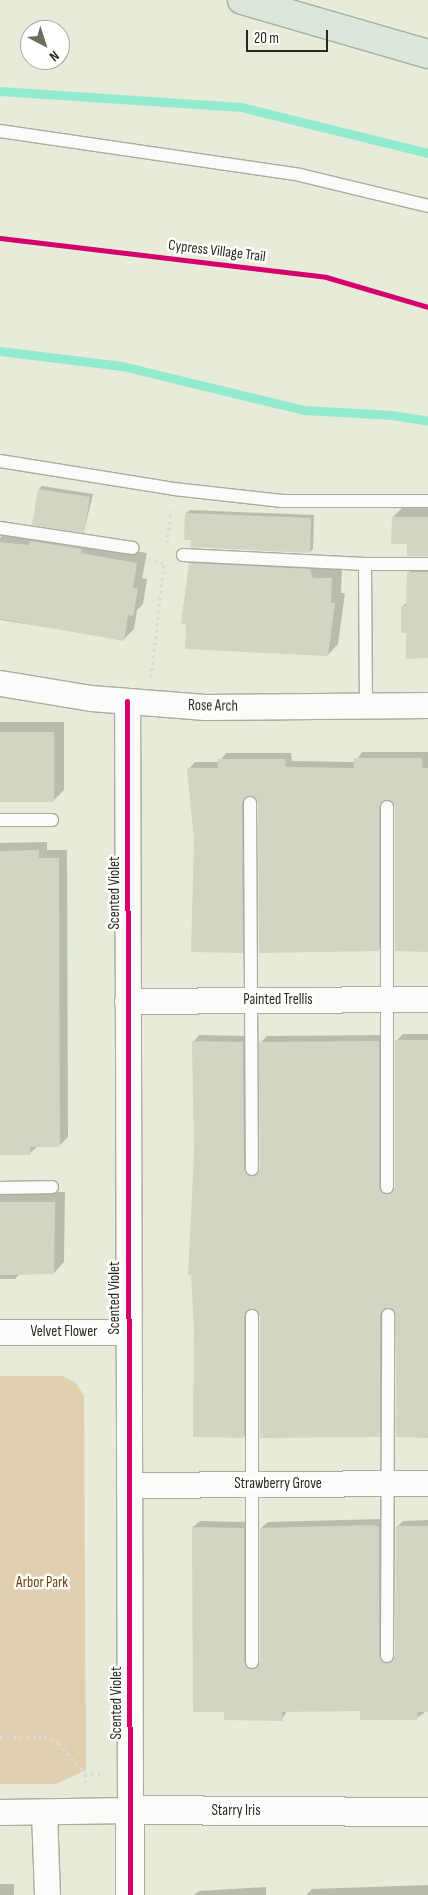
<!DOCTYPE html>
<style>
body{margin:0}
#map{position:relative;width:428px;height:1895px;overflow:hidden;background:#e6ecd9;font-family:"Sofia Sans Condensed",sans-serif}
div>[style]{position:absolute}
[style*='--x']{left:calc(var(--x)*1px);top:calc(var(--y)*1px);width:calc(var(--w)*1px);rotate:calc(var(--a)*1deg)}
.green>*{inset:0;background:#e2cfaf}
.shadow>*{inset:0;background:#0003}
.stream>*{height:9px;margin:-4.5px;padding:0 4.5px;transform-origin:4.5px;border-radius:4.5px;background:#93ebcf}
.building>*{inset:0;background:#d2d4c4}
.path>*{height:3px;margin-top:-1.5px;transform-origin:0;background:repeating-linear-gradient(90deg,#d9dbd6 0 2.5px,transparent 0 6.5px)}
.roads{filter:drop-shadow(1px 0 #a8ad9e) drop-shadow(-1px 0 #a8ad9e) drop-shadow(0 1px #a8ad9e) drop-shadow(0 -1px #a8ad9e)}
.lane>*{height:12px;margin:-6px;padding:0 6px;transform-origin:6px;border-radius:6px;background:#fbfcf9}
.street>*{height:25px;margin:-12.5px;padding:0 12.5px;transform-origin:12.5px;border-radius:12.5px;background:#fbfcf9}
.secondary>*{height:28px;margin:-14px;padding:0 14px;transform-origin:14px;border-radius:14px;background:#fbfcf9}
.highway>*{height:28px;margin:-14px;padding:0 14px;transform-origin:14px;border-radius:14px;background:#dbe6db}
.cycleway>*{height:5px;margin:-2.5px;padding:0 2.5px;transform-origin:2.5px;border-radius:2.5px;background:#d6006c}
span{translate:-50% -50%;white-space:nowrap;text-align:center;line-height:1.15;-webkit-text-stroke:5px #fff;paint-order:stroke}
.street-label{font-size:15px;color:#262a1d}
.park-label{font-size:15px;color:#6e4405}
.north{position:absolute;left:20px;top:20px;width:50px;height:50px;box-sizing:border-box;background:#fff;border:1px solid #a8aaa5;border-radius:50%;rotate:140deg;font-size:14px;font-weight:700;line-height:20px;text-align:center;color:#262a1d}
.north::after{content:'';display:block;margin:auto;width:18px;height:22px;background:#696e5f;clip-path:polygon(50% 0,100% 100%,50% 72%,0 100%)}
.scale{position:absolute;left:246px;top:30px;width:82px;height:22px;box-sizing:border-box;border:2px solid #262a1d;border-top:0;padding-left:6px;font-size:15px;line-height:18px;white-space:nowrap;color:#262a1d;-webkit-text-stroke:4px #fff;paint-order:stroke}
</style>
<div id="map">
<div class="green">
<div style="clip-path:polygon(0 1376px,63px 1376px,76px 1383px,84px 1396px,86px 1770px,56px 1784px,0 1784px)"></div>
</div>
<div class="shadow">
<div style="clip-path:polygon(42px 486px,93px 494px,84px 531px,39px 489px)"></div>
<div style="clip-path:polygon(402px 508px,428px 508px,428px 555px,408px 542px,393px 517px)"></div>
<div style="clip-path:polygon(190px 510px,314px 515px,313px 549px,310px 552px,186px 513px)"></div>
<div style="clip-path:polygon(6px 532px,147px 553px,142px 578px,147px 579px,143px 604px,137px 610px,134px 629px,124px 639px,0 620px,0 538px)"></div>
<div style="clip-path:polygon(201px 554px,342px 568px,341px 593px,345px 593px,338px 644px,328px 655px,190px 564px)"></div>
<div style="clip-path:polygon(418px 563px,428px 563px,428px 657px,408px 632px,403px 606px,408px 601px,408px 573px)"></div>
<div style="clip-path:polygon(0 722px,64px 722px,64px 790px,53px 801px,0 801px)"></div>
<div style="clip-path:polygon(362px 752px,428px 752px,428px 950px,396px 806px,388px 797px,385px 800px,385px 943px,378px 950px,250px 793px,248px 796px,249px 945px,242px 952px,192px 951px,195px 840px,189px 769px,195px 762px,219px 762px,226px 753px,291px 753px,292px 761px,355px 762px)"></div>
<div style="clip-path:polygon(47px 842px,47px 850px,67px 850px,68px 1137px,59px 1146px,38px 1146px,29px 1154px,0 1154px,0 843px)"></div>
<div style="clip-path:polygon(403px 1034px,428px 1034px,428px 1436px,397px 1315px,389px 1305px,386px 1308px,385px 1429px,379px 1436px,253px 1306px,250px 1309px,250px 1430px,243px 1437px,194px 1436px,196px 1153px,193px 1042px,199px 1035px,249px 1036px,250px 1162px,260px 1171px,261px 1042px,267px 1036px,385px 1035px,385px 1180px,395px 1189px,396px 1041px)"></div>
<div style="clip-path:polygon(0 1192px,65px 1192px,64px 1262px,54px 1273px,20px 1274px,15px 1279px,0 1279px)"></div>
<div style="clip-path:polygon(380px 1519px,385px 1520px,385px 1649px,395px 1658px,397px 1527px,403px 1521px,428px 1520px,428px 1710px,417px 1718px,361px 1710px,288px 1710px,282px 1719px,225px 1719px,193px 1527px,200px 1521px,250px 1522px,254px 1663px,261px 1663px,261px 1528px,268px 1522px)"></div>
<div style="clip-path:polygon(0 1884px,14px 1884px,14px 1895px,0 1895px)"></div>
<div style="clip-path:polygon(428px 1885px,428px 1895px,306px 1895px,312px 1889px)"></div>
<div style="clip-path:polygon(266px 1887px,266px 1895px,194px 1895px,199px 1891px)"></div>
</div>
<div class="stream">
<div style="--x:0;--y:91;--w:242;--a:3.8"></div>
<div style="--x:241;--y:107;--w:193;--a:13.8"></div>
<div style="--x:0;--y:351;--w:123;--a:7"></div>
<div style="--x:122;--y:366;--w:187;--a:13.6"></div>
<div style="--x:304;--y:410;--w:88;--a:3.3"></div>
<div style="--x:392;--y:415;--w:36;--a:9"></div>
</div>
<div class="building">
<div style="clip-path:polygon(38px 489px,90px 497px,84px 533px,32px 525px)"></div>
<div style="clip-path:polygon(185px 513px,311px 518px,310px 553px,190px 547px,191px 540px,184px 540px)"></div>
<div style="clip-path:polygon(392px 517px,428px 517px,428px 556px,407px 556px,407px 544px,391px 544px)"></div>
<div style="clip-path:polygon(30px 541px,82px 549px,81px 553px,137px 563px,133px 588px,138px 589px,133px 616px,128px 615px,124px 641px,0 619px,0 542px,29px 545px)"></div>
<div style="clip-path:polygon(189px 563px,310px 569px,313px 578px,332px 578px,331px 603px,335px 603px,328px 656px,185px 649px,186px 624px,181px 624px)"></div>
<div style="clip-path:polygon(407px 572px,428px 572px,428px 658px,406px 659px,406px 633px,401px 633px,401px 606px,406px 606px)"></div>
<div style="clip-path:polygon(0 732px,54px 732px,54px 802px,0 802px)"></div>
<div style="clip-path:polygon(354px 758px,422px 758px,422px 768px,428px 768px,428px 952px,395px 951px,395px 807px,387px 799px,379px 807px,379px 951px,259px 953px,258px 803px,249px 795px,242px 803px,243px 953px,191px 952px,194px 840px,187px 768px,218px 768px,218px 759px,285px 759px,286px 767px,354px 768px)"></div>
<div style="clip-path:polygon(39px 850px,39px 858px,59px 858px,60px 1147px,30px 1147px,30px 1155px,0 1155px,0 851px)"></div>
<div style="clip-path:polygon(395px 1040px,428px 1040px,428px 1438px,396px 1437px,396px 1315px,389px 1307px,380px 1315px,380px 1437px,260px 1438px,260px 1316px,252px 1308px,244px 1316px,244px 1438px,193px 1437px,194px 1326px,191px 1275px,188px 1275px,194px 1153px,192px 1041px,243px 1042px,244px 1169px,253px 1177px,260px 1169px,259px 1042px,379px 1041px,379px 1187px,387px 1195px,395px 1187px)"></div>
<div style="clip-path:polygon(0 1202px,55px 1202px,54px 1274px,0 1275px)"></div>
<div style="clip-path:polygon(373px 1525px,379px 1527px,379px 1656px,386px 1664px,395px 1656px,396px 1526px,428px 1526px,428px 1712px,418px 1712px,417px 1720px,360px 1720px,360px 1711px,282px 1712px,283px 1721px,224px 1720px,224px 1712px,193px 1712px,192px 1527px,244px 1528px,244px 1662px,252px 1670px,260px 1662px,260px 1528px)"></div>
</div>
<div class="path">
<div style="--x:167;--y:543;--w:34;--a:-83"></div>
<div style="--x:148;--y:559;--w:16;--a:14"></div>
<div style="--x:151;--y:677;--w:114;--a:-83.4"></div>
<div style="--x:0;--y:1737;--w:44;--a:0"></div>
<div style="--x:44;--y:1737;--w:16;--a:22"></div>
<div style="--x:59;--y:1743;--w:40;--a:50"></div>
<div style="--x:85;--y:1774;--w:19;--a:0"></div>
<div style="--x:85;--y:1774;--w:12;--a:85"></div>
</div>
<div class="roads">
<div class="lane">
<div style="--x:0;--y:131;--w:303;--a:8.3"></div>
<div style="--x:300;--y:175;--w:132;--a:13.6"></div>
<div style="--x:0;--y:461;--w:176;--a:9.1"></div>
<div style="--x:174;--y:489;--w:109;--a:6.3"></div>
<div style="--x:282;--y:501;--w:146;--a:0"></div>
<div style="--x:0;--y:528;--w:134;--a:8.6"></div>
<div style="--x:183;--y:555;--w:182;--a:2.8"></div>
<div style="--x:365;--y:564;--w:63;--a:0"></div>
<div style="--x:365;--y:564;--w:142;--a:89.6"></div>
<div style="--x:250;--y:803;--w:366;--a:89.7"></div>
<div style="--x:387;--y:807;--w:380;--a:90"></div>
<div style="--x:0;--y:820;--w:52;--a:0"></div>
<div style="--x:0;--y:1188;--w:52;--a:-1.1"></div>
<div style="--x:252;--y:1316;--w:346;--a:90"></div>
<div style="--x:387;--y:1656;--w:341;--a:-89.8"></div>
</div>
<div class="street">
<div style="--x:0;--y:683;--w:92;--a:9.4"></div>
<div style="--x:91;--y:698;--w:114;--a:4.5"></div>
<div style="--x:205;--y:707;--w:223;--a:-0.5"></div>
<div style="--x:127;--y:1001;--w:301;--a:-0.4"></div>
<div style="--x:0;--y:1332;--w:128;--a:0"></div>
<div style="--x:129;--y:1485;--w:299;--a:-0.4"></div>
<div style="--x:0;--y:1812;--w:130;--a:-0.9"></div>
<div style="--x:130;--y:1810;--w:1109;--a:-90.15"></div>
<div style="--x:44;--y:1812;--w:83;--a:87.9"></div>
</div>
<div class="secondary">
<div style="--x:130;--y:1895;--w:85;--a:-90"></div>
<div style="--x:130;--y:1810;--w:298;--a:0.4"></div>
</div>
<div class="highway">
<div style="--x:242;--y:0;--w:194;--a:16.2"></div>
</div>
</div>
<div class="cycleway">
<div style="--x:0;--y:238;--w:328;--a:6.8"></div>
<div style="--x:326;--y:277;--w:106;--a:16.4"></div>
<div style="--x:127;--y:701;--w:1194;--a:89.86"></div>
</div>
<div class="street-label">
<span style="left:217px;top:251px;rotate:7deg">Cypress Village Trail</span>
<span style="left:213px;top:706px;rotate:1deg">Rose Arch</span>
<span style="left:115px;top:893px;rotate:-90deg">Scented Violet</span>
<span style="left:278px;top:1000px">Painted Trellis</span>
<span style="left:115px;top:1298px;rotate:-90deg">Scented Violet</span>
<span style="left:64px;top:1332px">Velvet Flower</span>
<span style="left:278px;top:1484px">Strawberry Grove</span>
<span style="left:117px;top:1703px;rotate:-90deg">Scented Violet</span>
<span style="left:236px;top:1811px">Starry Iris</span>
</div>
<div class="park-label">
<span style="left:42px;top:1583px">Arbor Park</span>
</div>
<div class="north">N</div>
<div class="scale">20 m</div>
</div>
